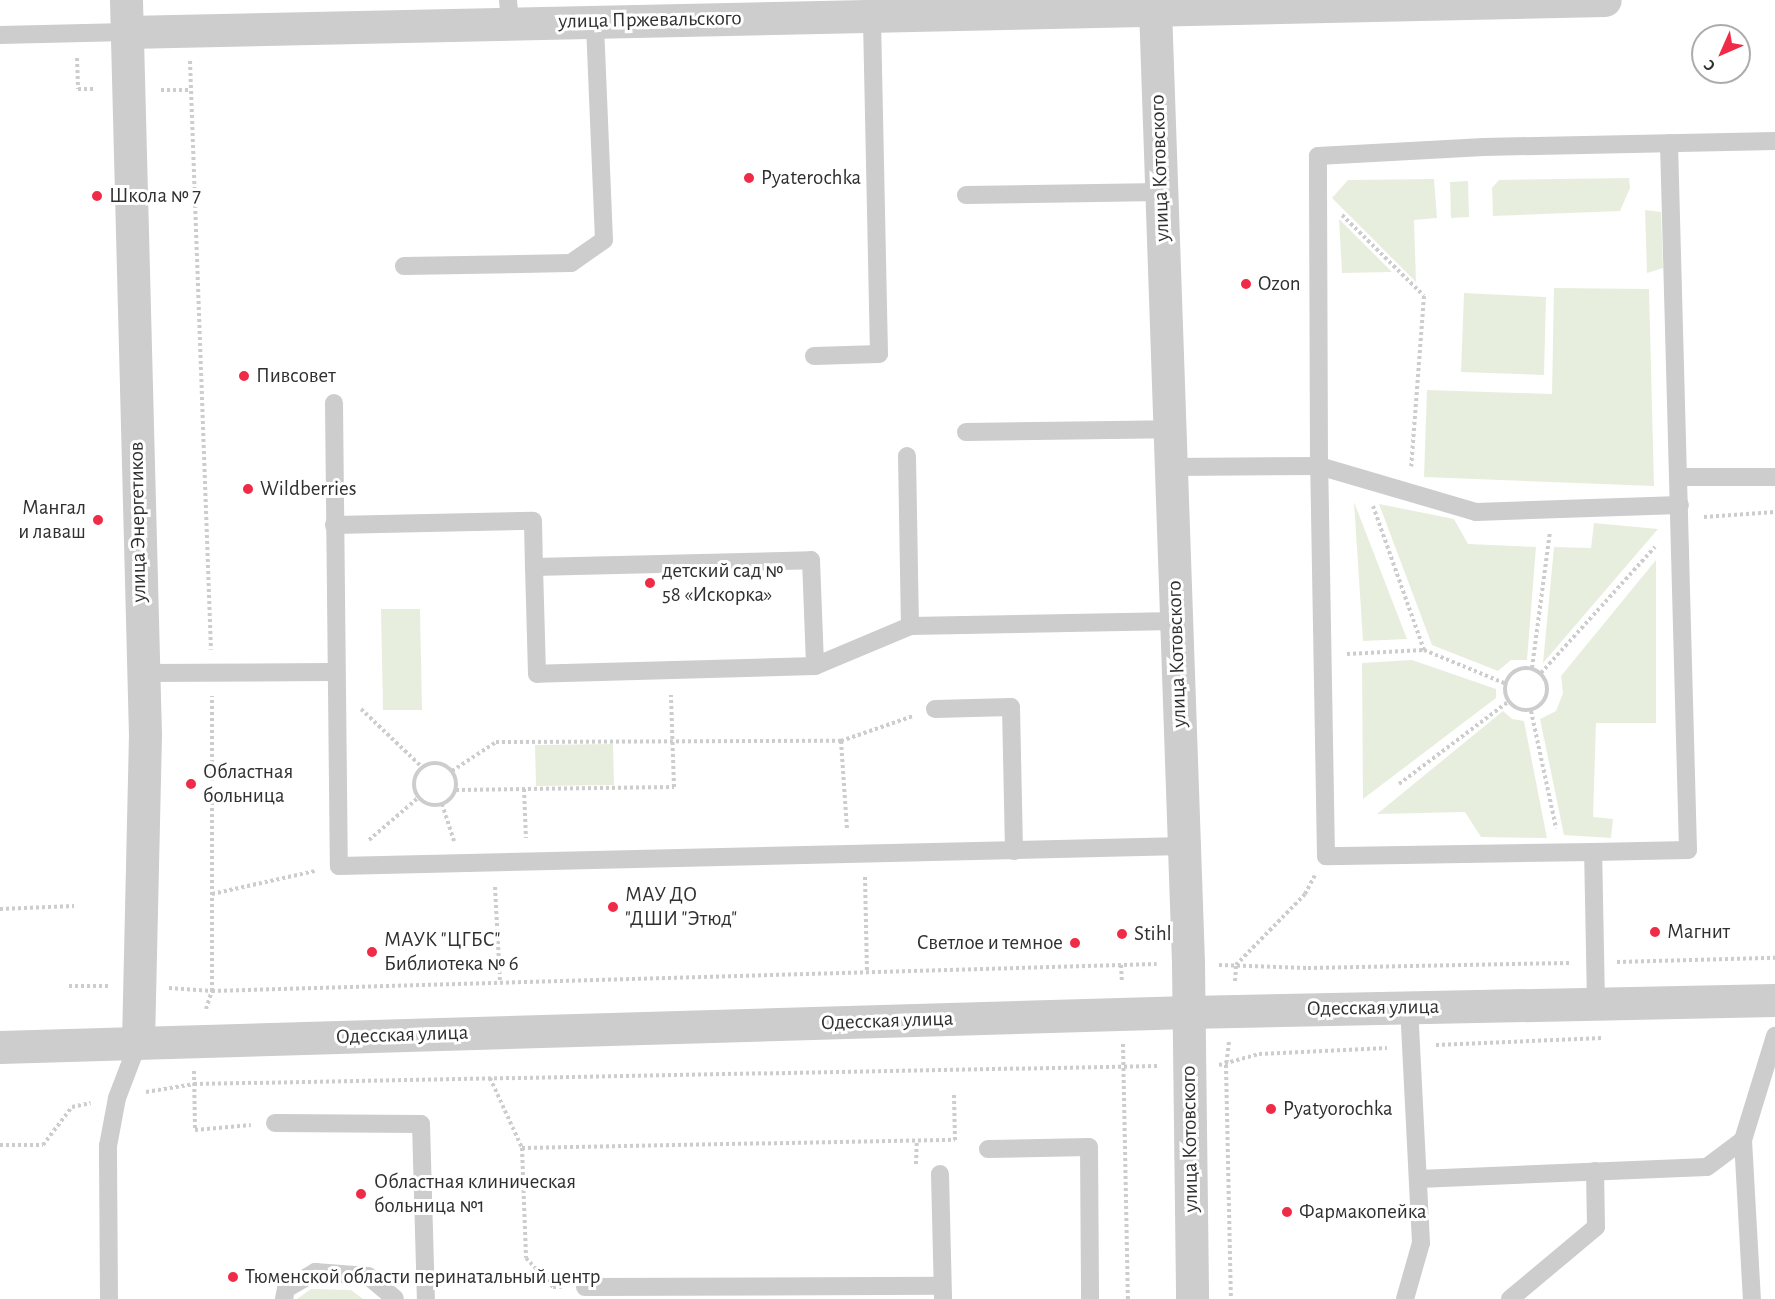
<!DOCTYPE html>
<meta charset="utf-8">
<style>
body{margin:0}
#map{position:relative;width:1775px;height:1299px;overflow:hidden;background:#fff;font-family:"Alegreya Sans",sans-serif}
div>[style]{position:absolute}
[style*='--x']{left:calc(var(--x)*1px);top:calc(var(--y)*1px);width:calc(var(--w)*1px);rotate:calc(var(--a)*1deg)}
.green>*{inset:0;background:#e8eede}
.path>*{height:4px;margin-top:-2px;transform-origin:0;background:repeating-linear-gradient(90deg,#cdcdcd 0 3px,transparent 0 6px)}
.path>.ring{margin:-2px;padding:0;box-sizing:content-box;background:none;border:4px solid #cdcdcd;border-radius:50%}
.service>*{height:18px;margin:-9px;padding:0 9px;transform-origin:9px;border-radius:9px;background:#cdcdcd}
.minor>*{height:33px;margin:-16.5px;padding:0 16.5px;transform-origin:16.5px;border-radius:16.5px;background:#cdcdcd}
.tertiary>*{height:33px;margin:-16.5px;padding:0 16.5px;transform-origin:16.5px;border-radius:16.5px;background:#cdcdcd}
.dots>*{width:16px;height:16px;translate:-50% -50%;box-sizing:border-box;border:3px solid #fff;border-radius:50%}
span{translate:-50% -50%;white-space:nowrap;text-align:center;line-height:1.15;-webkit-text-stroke:6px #fff;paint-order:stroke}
.street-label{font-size:21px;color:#303030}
.poi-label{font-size:21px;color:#303030}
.left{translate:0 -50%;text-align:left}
.right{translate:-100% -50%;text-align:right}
.north{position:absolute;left:1691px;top:24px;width:60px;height:60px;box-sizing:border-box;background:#fff;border:2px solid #acacac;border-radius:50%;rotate:225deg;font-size:16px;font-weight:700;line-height:24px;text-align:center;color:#303030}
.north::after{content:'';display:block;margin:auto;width:21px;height:27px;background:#ef2b47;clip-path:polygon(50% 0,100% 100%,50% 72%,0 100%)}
</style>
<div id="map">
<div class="green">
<div style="clip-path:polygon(1629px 178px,1630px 188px,1620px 211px,1493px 216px,1492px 188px,1499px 180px)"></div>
<div style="clip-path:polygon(1434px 179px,1437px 218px,1414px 220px,1416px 282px,1332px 198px,1348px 180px)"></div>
<div style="clip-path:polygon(1468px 181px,1469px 217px,1451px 218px,1450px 182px)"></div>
<div style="clip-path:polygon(1645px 210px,1661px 212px,1663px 268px,1647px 273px)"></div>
<div style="clip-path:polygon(1339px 219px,1392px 272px,1342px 273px)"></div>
<div style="clip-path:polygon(1554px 288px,1649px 289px,1654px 486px,1424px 477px,1427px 390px,1552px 394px)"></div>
<div style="clip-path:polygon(1464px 293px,1546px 297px,1544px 375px,1461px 372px)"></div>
<div style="clip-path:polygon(1354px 502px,1407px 639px,1363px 641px)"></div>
<div style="clip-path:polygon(1379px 504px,1454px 519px,1468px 544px,1536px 547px,1527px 660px,1511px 660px,1498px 671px,1432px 645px)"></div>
<div style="clip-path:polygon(1594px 523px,1658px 529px,1543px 663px,1554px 547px,1591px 548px)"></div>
<div style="clip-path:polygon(1656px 560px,1656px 723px,1596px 723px,1593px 817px,1613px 819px,1611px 838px,1564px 835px,1540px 719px,1556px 711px,1563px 693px,1561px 676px)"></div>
<div style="clip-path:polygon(381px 609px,420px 609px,422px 710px,383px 710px)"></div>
<div style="clip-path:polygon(1412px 660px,1496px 689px,1496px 698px,1363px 799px,1362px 663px)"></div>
<div style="clip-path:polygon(1503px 711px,1512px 719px,1524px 721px,1547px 838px,1481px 837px,1465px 812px,1377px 814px)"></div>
<div style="clip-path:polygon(613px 744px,614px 785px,536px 786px,535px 745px)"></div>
<div style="clip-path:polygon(311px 1289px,351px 1290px,363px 1299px,297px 1299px)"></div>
</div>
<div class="path">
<div style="--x:77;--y:58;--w:31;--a:88"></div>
<div style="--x:78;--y:89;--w:18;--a:0"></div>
<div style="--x:190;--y:61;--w:589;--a:87.96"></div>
<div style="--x:161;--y:90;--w:29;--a:0"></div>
<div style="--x:1342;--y:215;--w:115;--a:44.6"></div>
<div style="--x:1424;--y:296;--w:171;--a:94.3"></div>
<div style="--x:1373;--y:506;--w:153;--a:70.5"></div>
<div style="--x:1704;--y:517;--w:71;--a:-4"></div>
<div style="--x:1347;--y:654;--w:77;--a:-3"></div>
<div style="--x:1424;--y:650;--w:87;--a:22.4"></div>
<div class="ring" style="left:1505px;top:668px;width:38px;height:38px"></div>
<div style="--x:1532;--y:668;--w:137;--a:-82.5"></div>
<div style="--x:1541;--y:673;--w:170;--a:-47.9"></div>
<div style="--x:361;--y:709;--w:84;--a:43.6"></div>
<div style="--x:1531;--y:711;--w:120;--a:77.9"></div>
<div style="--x:841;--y:741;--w:89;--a:86.1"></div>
<div class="ring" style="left:414px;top:763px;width:38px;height:38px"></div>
<div style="--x:452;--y:771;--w:53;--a:-33.4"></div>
<div style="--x:496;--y:742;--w:345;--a:-0.2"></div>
<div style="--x:841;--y:741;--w:76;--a:-19.1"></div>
<div style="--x:1399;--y:784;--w:136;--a:-37"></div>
<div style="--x:524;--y:789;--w:49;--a:87.7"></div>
<div style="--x:456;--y:790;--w:218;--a:-0.8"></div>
<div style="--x:674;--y:787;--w:92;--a:-91.9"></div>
<div style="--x:442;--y:804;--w:39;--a:72"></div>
<div style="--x:369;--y:840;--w:66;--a:-40.7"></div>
<div style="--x:865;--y:877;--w:95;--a:88.8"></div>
<div style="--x:495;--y:887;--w:95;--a:87"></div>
<div style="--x:212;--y:894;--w:106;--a:-12.6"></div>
<div style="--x:0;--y:909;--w:74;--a:-2.3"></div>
<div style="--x:1617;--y:962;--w:158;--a:-1.5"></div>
<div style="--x:1121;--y:965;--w:17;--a:87"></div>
<div style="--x:1219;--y:965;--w:89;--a:1.9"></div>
<div style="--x:1308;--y:968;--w:263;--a:-1.1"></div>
<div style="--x:1235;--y:981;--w:16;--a:-86"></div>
<div style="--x:1236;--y:965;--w:99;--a:-45.8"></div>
<div style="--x:1305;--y:894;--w:21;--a:-62"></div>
<div style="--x:69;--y:986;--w:39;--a:0"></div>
<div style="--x:169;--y:988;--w:43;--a:4"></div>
<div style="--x:212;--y:991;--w:945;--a:-1.64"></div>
<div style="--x:206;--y:1009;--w:19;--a:-72"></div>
<div style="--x:212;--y:991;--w:295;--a:-90"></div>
<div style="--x:1229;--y:1042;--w:23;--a:97"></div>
<div style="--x:1226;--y:1065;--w:234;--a:88.8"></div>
<div style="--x:1123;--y:1044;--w:255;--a:88.9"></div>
<div style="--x:1436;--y:1045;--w:167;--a:-2.4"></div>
<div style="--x:1219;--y:1065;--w:41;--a:-15.4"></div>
<div style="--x:1259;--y:1054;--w:128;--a:-2.7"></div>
<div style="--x:194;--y:1071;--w:59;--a:89"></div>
<div style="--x:195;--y:1130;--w:56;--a:-5.1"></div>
<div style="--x:490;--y:1078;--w:77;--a:65.4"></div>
<div style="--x:522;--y:1148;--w:433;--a:-1.1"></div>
<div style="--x:955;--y:1140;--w:45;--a:-91.3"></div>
<div style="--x:146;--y:1092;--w:49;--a:-9.5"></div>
<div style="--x:194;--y:1084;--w:964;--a:-1.07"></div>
<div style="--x:0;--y:1145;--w:43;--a:0"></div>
<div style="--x:43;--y:1145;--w:48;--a:-52.7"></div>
<div style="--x:72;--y:1107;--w:19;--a:-12"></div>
<div style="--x:522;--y:1148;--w:110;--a:87.9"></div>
<div style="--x:526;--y:1258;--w:40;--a:47"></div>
<div style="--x:553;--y:1287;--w:9;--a:0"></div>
<div style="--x:916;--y:1164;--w:23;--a:-88"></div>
</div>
<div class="service">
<div style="--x:508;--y:0;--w:23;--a:85"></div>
<div style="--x:0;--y:35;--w:127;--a:-1.4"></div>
<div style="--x:966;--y:195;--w:195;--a:-0.9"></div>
<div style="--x:404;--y:266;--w:167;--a:-1"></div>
<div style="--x:571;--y:263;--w:40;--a:-34.9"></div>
<div style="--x:604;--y:240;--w:219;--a:-92.4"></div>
<div style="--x:814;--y:356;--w:65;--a:-1.8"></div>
<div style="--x:879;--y:354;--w:339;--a:-91.2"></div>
<div style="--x:334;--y:403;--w:463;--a:89.4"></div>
<div style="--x:339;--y:866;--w:845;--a:-1.36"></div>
<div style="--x:966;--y:432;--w:203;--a:-0.8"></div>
<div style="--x:907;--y:456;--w:170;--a:89"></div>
<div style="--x:910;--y:626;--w:266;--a:-1.1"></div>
<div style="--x:1171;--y:467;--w:148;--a:-0.4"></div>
<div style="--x:1319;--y:466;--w:310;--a:-90.2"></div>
<div style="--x:1318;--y:156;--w:166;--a:-3.1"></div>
<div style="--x:1484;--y:147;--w:291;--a:-1.2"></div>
<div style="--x:1680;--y:477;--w:95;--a:0"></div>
<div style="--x:334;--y:525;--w:199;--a:-1.2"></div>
<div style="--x:533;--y:521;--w:46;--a:88.8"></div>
<div style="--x:811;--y:560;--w:106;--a:87.8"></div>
<div style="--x:815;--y:666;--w:278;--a:178.4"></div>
<div style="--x:537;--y:674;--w:107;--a:-91.6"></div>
<div style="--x:534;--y:567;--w:277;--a:-1.4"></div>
<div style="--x:815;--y:666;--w:103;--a:-22.8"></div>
<div style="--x:142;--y:673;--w:192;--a:-0.3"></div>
<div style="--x:935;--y:709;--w:76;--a:-1.5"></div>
<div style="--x:1011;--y:707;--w:144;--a:88.8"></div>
<div style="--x:1593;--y:852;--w:267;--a:179.1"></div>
<div style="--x:1326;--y:856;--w:390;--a:-91"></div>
<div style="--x:1319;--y:466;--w:164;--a:16.3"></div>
<div style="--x:1476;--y:512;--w:204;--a:-2"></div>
<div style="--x:1596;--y:1003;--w:151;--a:-91.1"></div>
<div style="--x:1593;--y:852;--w:95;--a:-1.2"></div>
<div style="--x:1688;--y:850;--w:707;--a:-91.54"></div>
<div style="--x:275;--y:1123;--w:146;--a:0.4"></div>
<div style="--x:421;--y:1124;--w:175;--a:88.4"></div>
<div style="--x:1743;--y:1140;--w:159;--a:86.8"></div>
<div style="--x:988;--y:1149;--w:101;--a:-1.1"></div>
<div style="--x:1089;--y:1147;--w:152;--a:89.6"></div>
<div style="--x:940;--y:1174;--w:125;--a:88.6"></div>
<div style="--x:1419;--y:1179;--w:288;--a:-2.4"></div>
<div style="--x:1707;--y:1167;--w:45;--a:-36.9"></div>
<div style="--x:1743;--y:1140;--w:109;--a:-72.9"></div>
<div style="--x:585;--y:1287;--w:357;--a:-0.2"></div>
<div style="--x:109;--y:1299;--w:153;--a:-90.4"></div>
<div style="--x:108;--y:1146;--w:49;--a:-79.4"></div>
<div style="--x:117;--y:1098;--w:59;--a:-69.1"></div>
<div style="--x:284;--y:1299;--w:10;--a:-79"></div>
<div style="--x:286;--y:1289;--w:34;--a:-30"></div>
<div style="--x:315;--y:1272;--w:53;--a:4.3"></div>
<div style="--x:368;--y:1276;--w:35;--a:40"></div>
<div style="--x:1405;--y:1299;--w:58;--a:-74.1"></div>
<div style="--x:1421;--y:1243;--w:236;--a:-92.9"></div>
<div style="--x:1510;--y:1299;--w:112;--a:-39.9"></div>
<div style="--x:1596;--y:1227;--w:56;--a:-91"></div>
</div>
<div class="minor">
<div style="--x:1155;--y:8;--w:956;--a:88.02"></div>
<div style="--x:1188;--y:963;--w:336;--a:89.3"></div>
<div style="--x:127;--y:32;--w:1478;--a:-1.24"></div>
</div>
<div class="tertiary">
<div style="--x:126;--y:0;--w:734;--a:88.52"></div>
<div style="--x:145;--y:734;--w:309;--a:91.3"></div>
<div style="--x:0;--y:1047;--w:1189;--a:-1.69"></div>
<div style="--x:1188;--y:1012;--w:587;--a:-1.17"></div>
</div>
<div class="dots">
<div style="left:749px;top:178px;background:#ef2b47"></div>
<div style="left:97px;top:196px;background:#ef2b47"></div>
<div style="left:1246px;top:284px;background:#ef2b47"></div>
<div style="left:244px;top:376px;background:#ef2b47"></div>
<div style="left:248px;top:489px;background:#ef2b47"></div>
<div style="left:98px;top:520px;background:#ef2b47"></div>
<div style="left:650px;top:583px;background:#ef2b47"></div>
<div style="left:191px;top:784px;background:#ef2b47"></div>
<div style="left:613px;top:907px;background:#ef2b47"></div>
<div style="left:1655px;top:932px;background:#ef2b47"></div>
<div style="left:1122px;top:934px;background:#ef2b47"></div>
<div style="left:1075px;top:943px;background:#ef2b47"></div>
<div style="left:372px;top:952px;background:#ef2b47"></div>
<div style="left:1271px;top:1109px;background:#ef2b47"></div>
<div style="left:361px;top:1194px;background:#ef2b47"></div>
<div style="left:1287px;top:1212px;background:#ef2b47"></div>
<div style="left:233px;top:1277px;background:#ef2b47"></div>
</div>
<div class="street-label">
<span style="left:650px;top:20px;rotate:-1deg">улица Пржевальского</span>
<span style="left:1160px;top:168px;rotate:-92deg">улица Котовского</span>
<span style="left:138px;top:522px;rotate:-91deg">улица Энергетиков</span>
<span style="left:1177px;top:654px;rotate:-92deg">улица Котовского</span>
<span style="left:1373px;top:1008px;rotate:-1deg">Одесская улица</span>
<span style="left:887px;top:1021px;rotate:-2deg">Одесская улица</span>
<span style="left:402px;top:1035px;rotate:-2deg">Одесская улица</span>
<span style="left:1190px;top:1139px;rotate:-91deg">улица Котовского</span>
</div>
<div class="poi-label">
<span class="left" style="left:761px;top:178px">Pyaterochka</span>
<span class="left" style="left:109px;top:196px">Школа № 7</span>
<span class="left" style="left:1258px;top:284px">Ozon</span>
<span class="left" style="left:256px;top:376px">Пивсовет</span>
<span class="left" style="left:260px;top:489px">Wildberries</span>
<span class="right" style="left:86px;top:520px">Мангал<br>и лаваш</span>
<span class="left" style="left:662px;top:583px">детский сад №<br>58 «Искорка»</span>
<span class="left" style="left:203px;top:784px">Областная<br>больница</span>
<span class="left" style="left:625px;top:907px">МАУ ДО<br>"ДШИ "Этюд"</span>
<span class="left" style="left:1667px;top:932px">Магнит</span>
<span class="left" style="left:1134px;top:934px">Stihl</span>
<span class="left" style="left:384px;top:952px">МАУК "ЦГБС"<br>Библиотека № 6</span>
<span class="right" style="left:1063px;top:943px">Светлое и темное</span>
<span class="left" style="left:1283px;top:1109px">Pyatyorochka</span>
<span class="left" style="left:374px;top:1194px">Областная клиническая<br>больница №1</span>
<span class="left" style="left:1299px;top:1212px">Фармакопейка</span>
<span class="left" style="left:245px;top:1277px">Тюменской области перинатальный центр</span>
</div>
<div class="north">С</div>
</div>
